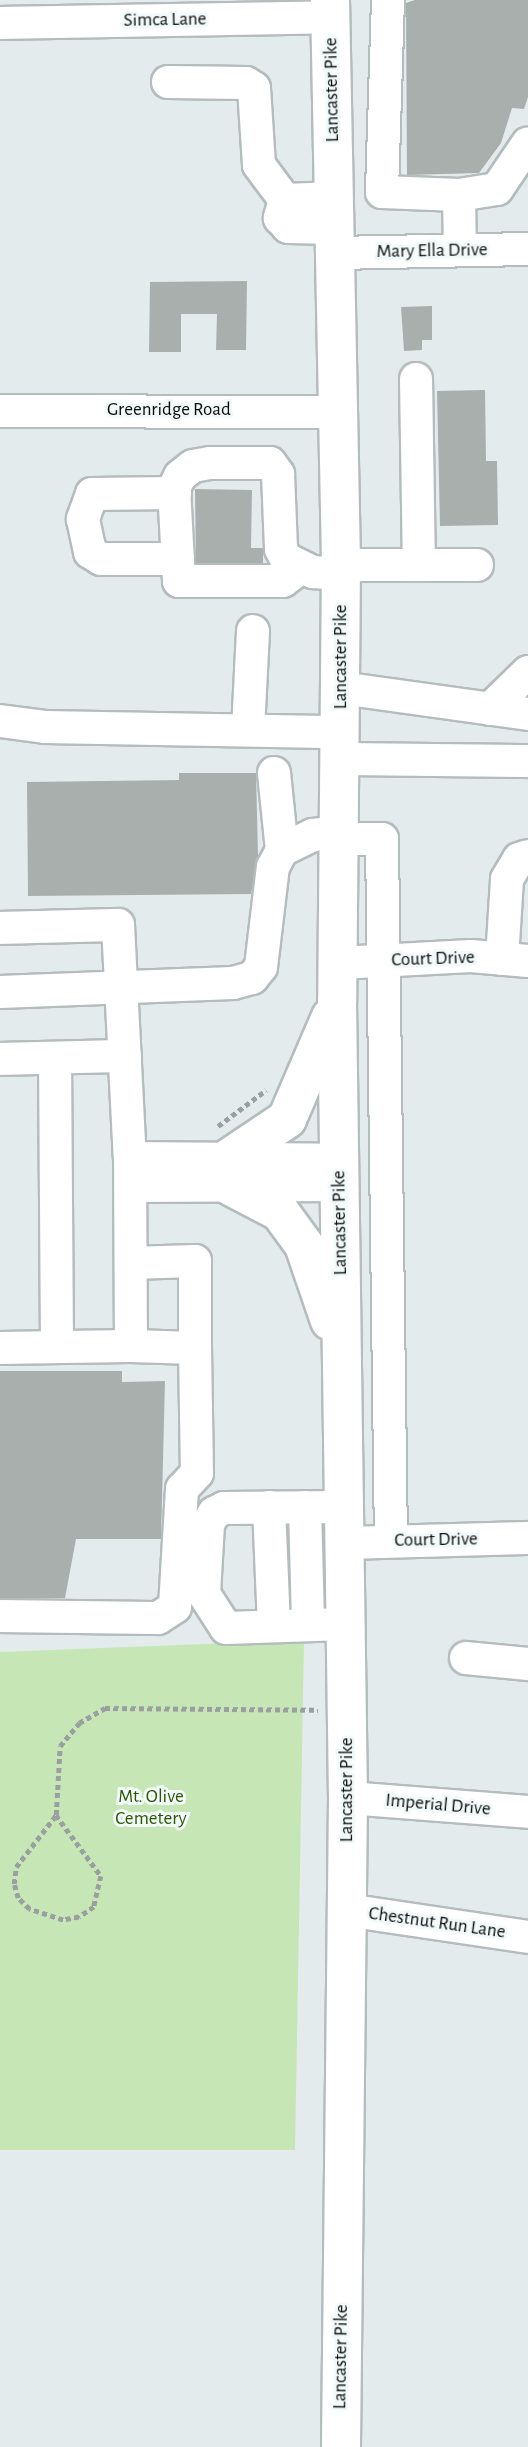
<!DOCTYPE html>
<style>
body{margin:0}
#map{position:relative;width:528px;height:2447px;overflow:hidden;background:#e4ebec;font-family:"Alegreya Sans",sans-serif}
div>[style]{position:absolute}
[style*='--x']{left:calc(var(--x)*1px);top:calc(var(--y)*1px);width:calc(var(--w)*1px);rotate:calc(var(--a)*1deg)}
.green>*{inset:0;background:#c7e6b5}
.building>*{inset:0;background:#a9afad}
.path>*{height:4.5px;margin-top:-2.25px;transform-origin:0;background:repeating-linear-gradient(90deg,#9a9fa0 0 5px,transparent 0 8.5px)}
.roads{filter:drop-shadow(2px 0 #b5bcbd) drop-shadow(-2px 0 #b5bcbd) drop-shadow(0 2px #b5bcbd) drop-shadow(0 -2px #b5bcbd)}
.minor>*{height:32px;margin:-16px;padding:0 16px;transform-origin:16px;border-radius:16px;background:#fff}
.major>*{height:38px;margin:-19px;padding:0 19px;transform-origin:19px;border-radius:19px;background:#fff}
span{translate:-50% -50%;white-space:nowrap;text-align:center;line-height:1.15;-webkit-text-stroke:6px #f1f9f9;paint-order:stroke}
.street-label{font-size:19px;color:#0b0d0d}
.park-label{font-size:19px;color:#2c5700}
</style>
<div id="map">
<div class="green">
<div style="clip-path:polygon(304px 1640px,295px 2150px,0 2150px,0 1652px)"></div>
</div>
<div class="building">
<div style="clip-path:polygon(415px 0,528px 0,528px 97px,524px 109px,512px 108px,501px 143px,479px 173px,407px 175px,406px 3px)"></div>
<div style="clip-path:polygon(247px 281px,246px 350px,216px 350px,217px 314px,181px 314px,181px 352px,149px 352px,150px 282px)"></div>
<div style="clip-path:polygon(432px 306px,432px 340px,422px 340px,422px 350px,404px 351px,401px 307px)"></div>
<div style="clip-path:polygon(485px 390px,486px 461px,497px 461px,498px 525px,440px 526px,437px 391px)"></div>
<div style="clip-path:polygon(195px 489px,252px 490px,251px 548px,263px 548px,263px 563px,196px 563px)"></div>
<div style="clip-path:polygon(179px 773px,256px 773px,258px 856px,251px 894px,28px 896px,27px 782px,179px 780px)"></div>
<div style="clip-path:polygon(0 1371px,122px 1371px,122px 1382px,165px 1381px,161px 1539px,76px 1539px,65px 1598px,0 1598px)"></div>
</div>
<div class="path">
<div style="--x:218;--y:1126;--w:60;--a:-36.9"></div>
<div style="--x:56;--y:1815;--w:76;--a:53.6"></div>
<div style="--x:101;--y:1876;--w:32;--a:103"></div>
<div style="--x:94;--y:1907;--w:18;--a:146"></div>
<div style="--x:79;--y:1917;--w:16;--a:169"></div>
<div style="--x:63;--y:1920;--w:36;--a:-162"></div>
<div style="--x:29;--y:1909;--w:16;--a:-135"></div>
<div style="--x:18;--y:1898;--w:15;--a:-106"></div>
<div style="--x:14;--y:1884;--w:17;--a:-83"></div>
<div style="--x:16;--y:1867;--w:66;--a:-52.4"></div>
<div style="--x:56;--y:1815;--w:69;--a:-86.7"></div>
<div style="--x:60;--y:1746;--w:30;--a:-50"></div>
<div style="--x:79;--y:1723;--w:30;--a:-30"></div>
<div style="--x:105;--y:1708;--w:213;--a:0.5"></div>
</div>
<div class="roads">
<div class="minor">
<div style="--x:388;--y:0;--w:192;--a:91.8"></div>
<div style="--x:382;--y:192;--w:77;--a:2.2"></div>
<div style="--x:459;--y:195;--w:55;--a:89"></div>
<div style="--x:0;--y:23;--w:330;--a:-1"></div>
<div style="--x:168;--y:82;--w:78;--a:0.7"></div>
<div style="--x:246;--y:83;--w:9;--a:32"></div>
<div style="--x:254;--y:88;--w:77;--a:86.3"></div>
<div style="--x:259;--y:165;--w:44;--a:53.4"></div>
<div style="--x:459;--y:195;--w:38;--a:-9"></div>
<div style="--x:497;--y:189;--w:55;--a:-56"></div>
<div style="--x:335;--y:198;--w:50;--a:177.7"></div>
<div style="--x:285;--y:200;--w:19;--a:106"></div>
<div style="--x:280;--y:218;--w:12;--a:48"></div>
<div style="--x:288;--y:227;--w:47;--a:1.2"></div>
<div style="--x:336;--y:253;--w:192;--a:-1.2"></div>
<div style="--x:416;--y:379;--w:186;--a:89.1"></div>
<div style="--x:0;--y:411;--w:337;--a:0.2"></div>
<div style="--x:175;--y:493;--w:83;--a:179.3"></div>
<div style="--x:92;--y:494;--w:27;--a:110"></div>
<div style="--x:83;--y:519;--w:34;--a:78"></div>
<div style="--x:90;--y:552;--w:13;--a:32"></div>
<div style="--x:101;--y:559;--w:77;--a:0"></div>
<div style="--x:341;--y:565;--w:136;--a:0"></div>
<div style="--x:300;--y:568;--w:21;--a:143"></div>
<div style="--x:283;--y:581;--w:104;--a:180"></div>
<div style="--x:179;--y:581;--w:93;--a:-93.1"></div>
<div style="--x:174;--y:488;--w:13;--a:-63"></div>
<div style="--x:180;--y:476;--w:16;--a:-38"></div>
<div style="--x:193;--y:466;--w:17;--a:-10"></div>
<div style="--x:210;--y:463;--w:60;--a:0"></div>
<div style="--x:270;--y:463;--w:14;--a:54"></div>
<div style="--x:278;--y:474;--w:75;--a:87.7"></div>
<div style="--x:281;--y:549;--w:11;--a:63"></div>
<div style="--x:286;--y:559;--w:30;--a:26"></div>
<div style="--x:313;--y:572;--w:29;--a:4"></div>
<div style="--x:341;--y:688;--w:189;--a:7.9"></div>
<div style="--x:490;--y:709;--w:53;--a:-44.2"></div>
<div style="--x:0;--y:721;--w:45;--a:7.6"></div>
<div style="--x:45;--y:727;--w:296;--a:1"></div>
<div style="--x:248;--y:730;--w:99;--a:-87.1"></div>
<div style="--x:340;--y:759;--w:188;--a:0.6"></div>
<div style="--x:274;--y:773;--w:77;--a:84.1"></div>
<div style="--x:340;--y:839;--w:42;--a:0"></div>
<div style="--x:382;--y:839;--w:702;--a:89.27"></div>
<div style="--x:0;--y:928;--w:118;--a:-1.5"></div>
<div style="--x:118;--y:925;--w:233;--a:87.1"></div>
<div style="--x:130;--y:1158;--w:188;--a:89.7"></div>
<div style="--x:131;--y:1346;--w:64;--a:1.8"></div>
<div style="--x:195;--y:1348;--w:125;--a:89.1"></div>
<div style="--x:197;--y:1473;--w:22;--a:133"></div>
<div style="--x:182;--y:1489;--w:118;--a:93.4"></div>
<div style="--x:175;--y:1607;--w:20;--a:147"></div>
<div style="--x:158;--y:1618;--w:158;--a:-179.3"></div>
<div style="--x:502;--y:959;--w:80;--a:-86.4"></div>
<div style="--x:507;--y:879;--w:23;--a:-59"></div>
<div style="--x:519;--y:859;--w:9;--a:-18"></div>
<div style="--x:339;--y:963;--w:132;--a:-3"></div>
<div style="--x:471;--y:956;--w:57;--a:5"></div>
<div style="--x:0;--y:992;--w:233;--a:-2.2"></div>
<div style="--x:233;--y:983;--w:20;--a:-15"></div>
<div style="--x:252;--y:978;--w:14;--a:-51"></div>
<div style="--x:261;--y:967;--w:101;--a:-83.2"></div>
<div style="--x:273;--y:867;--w:19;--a:-62"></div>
<div style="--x:282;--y:850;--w:34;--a:-26"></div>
<div style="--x:313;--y:835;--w:27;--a:-6"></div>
<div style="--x:55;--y:1058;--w:289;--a:89.6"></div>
<div style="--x:0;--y:1059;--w:125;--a:-1.4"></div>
<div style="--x:130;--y:1158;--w:209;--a:0.5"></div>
<div style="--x:131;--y:1186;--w:208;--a:-0.3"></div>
<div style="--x:131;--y:1263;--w:64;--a:-1.8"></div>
<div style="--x:195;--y:1261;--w:87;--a:90"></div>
<div style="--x:0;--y:1348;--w:131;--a:-0.9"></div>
<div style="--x:269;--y:1507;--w:118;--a:87.6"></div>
<div style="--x:305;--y:1507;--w:118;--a:88.5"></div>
<div style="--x:344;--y:1507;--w:120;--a:179.5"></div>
<div style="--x:224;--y:1508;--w:11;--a:153"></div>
<div style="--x:214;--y:1513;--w:13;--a:119"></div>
<div style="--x:208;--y:1524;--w:70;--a:93.3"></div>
<div style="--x:204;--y:1594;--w:40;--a:57.1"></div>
<div style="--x:226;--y:1628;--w:119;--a:-1.9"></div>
<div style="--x:344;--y:1543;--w:184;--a:-1.6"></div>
<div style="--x:466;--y:1658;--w:62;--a:5.5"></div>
<div style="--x:348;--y:1798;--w:181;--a:4.4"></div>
<div style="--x:346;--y:1910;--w:184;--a:8.4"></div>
</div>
<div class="major">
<div style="--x:330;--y:0;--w:565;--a:88.88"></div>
<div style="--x:341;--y:565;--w:437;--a:90.5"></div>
<div style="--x:337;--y:1002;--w:796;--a:89.21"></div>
<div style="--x:348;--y:1798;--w:649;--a:90.62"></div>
<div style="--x:229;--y:1158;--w:70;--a:-33.9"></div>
<div style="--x:287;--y:1119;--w:111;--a:-66.7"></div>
<div style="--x:232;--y:1187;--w:54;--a:27.5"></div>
<div style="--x:280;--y:1212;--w:41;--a:54"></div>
<div style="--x:304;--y:1245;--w:80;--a:71.1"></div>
</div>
</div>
<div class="street-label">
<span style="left:165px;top:20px;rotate:-1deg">Simca Lane</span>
<span style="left:332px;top:90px;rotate:-91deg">Lancaster Pike</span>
<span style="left:432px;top:251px;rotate:-1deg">Mary Ella Drive</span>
<span style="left:169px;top:410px">Greenridge Road</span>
<span style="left:341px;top:657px;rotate:-90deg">Lancaster Pike</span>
<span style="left:433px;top:959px;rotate:-2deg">Court Drive</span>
<span style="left:340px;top:1223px;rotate:-91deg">Lancaster Pike</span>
<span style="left:436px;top:1540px;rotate:-1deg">Court Drive</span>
<span style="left:347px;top:1790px;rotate:-90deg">Lancaster Pike</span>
<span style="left:438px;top:1805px;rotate:5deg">Imperial Drive</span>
<span style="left:437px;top:1923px;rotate:8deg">Chestnut Run Lane</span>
<span style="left:341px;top:2357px;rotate:-89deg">Lancaster Pike</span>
</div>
<div class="park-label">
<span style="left:151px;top:1808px">Mt. Olive<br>Cemetery</span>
</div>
</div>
